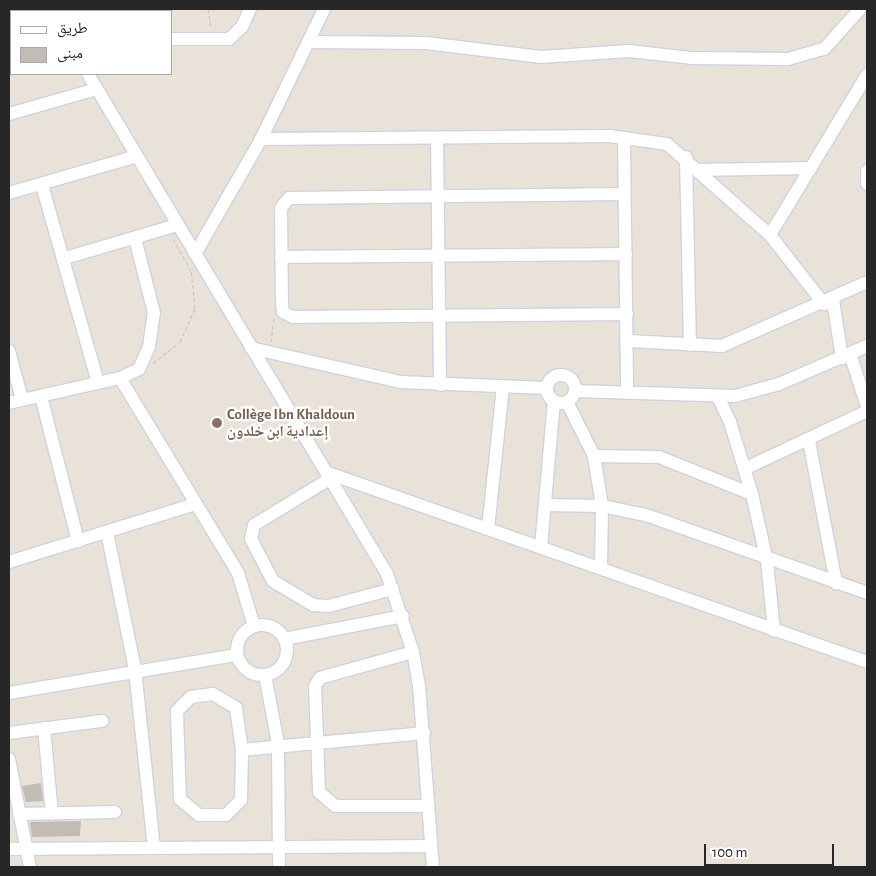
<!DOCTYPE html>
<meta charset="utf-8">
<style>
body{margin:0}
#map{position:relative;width:876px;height:876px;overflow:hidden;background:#e9e2d9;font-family:"Alegreya Sans","Noto Naskh Arabic",sans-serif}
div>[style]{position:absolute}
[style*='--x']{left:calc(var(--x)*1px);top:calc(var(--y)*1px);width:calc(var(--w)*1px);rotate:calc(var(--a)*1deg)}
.building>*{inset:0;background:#c1bcb5}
.path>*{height:1px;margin-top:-0.5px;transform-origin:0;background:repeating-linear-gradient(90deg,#c3c3c3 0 4px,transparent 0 6.5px)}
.roads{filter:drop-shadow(1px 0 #ced2e0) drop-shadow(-1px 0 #ced2e0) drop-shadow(0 1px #ced2e0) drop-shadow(0 -1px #ced2e0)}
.minor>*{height:12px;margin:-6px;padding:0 6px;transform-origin:6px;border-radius:6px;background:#fff}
.minor>.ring{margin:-6px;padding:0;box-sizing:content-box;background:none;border:12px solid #fff;border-radius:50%}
.dots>*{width:14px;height:14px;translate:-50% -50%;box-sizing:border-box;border:2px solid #fff;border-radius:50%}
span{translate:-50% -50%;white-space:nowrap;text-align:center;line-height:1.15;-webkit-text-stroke:4.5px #fff;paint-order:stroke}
.education-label{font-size:15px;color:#785e54;font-weight:700}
.left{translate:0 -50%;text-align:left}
.frame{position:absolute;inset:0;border:10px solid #272727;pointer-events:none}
.legend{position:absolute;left:10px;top:10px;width:162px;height:65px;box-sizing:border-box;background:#fff;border:1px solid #a9a9a9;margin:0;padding:6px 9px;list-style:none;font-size:15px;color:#272727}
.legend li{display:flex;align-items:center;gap:10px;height:25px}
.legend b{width:25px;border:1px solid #a9a9a9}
.scale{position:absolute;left:704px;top:844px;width:130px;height:22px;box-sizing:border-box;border:2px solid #272727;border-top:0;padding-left:6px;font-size:15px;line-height:18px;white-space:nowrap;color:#272727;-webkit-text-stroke:4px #fff;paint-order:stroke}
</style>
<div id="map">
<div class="building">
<div style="clip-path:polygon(41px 783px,43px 801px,26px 802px,22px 786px)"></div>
<div style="clip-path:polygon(81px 821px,80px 836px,32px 837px,30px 822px)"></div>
</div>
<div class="path">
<div style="--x:208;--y:9;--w:18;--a:81"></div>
<div style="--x:271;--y:342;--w:25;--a:-83"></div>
<div style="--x:153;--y:363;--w:34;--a:-38"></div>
<div style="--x:180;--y:342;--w:37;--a:-66"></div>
<div style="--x:195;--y:308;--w:37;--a:-96"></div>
<div style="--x:191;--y:271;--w:39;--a:-119"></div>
</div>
<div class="roads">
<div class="minor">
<div style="--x:60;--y:9;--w:2;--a:90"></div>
<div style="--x:9;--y:37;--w:2;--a:-27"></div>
<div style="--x:171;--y:39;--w:58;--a:0"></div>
<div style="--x:229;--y:39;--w:18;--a:-43"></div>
<div style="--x:242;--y:27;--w:20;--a:-66"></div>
<div style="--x:308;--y:42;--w:118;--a:0.5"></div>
<div style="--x:426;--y:43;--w:116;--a:6.9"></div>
<div style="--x:541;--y:57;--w:88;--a:-3.9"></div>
<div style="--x:629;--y:51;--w:62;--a:6.4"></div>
<div style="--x:691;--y:58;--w:97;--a:0.6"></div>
<div style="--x:788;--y:59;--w:37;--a:-16"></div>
<div style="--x:824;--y:49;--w:54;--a:-48"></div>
<div style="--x:88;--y:74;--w:583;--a:59.12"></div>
<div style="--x:387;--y:574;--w:82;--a:71.6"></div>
<div style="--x:413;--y:652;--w:35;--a:80"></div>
<div style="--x:419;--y:686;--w:182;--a:85.6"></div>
<div style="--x:9;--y:114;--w:91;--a:-16"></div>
<div style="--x:437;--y:138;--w:247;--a:89.3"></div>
<div style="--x:261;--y:139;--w:349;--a:-0.5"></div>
<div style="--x:610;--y:136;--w:58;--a:8"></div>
<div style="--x:667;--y:144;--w:137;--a:41.5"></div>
<div style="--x:770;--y:235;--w:88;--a:52"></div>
<div style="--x:624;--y:140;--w:253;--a:89.3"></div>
<div style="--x:686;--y:157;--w:188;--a:88.8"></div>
<div style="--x:698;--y:170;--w:113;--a:-1"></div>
<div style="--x:867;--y:171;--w:13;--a:90"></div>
<div style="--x:42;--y:185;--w:203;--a:74.2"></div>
<div style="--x:9;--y:193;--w:133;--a:-16.1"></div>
<div style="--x:624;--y:194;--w:335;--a:179.3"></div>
<div style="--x:289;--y:198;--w:13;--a:129"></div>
<div style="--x:281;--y:208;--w:95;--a:89.4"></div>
<div style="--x:282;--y:303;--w:9;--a:84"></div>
<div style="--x:283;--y:312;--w:11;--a:27"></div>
<div style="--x:293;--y:317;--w:334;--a:-0.5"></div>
<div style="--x:770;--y:235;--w:187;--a:-58.8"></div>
<div style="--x:195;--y:254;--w:133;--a:-60.1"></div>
<div style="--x:261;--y:139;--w:144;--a:-64.1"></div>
<div style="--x:281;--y:257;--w:345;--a:-0.5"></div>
<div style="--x:65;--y:258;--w:117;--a:-16.4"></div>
<div style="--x:833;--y:300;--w:59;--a:81.2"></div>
<div style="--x:629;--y:341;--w:93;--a:3.1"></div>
<div style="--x:722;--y:346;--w:158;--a:-23.8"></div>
<div style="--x:251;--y:348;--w:154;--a:12.8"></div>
<div style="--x:401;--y:382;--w:146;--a:2.4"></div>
<div style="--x:9;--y:351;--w:50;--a:74.8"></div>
<div style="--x:850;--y:354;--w:55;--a:71.9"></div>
<div class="ring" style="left:547px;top:375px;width:16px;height:16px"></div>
<div style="--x:120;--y:378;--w:228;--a:58.8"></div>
<div style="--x:238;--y:573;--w:55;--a:73.2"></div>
<div style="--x:575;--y:391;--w:160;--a:1.8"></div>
<div style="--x:735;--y:396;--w:46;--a:-15.3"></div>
<div style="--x:779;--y:384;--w:96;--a:-23.4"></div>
<div style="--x:41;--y:396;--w:150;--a:75.7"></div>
<div style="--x:718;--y:397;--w:28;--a:64"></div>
<div style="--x:730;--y:422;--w:75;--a:73"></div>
<div style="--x:752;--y:494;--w:69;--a:77.4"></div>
<div style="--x:767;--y:561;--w:70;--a:84.3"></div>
<div style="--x:567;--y:402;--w:60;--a:63.4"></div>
<div style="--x:594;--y:456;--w:51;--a:80.9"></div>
<div style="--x:602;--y:506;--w:62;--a:90.9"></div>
<div style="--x:9;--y:403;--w:114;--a:-12.7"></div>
<div style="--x:120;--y:378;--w:21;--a:-25"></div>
<div style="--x:139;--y:369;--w:24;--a:-66"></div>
<div style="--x:149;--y:347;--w:34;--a:-82"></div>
<div style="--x:154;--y:313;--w:77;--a:-104.2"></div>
<div style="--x:809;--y:441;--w:145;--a:79.2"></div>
<div style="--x:594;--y:456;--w:65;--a:0.9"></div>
<div style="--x:659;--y:457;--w:100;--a:21.7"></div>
<div style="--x:744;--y:469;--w:136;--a:-25.2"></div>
<div style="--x:328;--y:473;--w:571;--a:19.32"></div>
<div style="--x:331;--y:478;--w:90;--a:148.6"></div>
<div style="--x:254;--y:525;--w:14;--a:102"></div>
<div style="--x:251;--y:539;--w:47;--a:62.4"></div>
<div style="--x:273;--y:581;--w:47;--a:31"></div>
<div style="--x:313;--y:605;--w:16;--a:4"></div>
<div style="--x:329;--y:606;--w:66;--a:-14.9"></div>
<div style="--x:546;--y:505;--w:56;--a:1"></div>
<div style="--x:602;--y:506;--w:45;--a:11.6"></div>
<div style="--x:646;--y:515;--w:234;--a:19.4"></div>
<div style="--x:488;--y:529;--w:143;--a:-84"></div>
<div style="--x:107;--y:532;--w:141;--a:78.5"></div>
<div style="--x:135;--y:670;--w:179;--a:83.9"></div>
<div style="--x:541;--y:547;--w:147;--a:-84.9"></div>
<div style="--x:9;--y:562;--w:195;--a:-17.3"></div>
<div class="ring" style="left:237px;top:625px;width:38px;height:38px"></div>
<div style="--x:284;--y:639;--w:121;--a:-10.9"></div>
<div style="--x:413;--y:652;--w:97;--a:164.4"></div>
<div style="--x:320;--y:678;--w:9;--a:122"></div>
<div style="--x:315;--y:686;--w:106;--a:87.8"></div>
<div style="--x:319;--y:792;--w:21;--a:41"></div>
<div style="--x:335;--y:806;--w:93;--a:0"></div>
<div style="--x:265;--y:675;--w:70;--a:79.3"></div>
<div style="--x:278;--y:744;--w:123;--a:89.5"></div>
<div style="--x:9;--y:693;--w:231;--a:-9.5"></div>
<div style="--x:213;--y:694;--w:27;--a:31"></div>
<div style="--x:236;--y:708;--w:42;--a:81.9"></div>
<div style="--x:242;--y:750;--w:50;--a:91.1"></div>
<div style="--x:241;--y:800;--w:21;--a:135"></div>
<div style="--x:226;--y:815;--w:27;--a:180"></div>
<div style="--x:199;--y:815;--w:25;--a:-140"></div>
<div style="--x:180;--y:799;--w:88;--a:-92"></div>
<div style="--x:177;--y:711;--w:20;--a:-45"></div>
<div style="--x:191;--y:697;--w:22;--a:-8"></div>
<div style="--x:44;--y:728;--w:86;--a:84.7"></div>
<div style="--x:9;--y:733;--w:94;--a:-7.4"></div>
<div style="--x:242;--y:750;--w:183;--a:-5.3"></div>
<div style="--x:9;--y:759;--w:110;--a:79"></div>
<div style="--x:19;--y:814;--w:96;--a:-1.2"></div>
<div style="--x:9;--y:849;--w:422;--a:-0.4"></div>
</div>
</div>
<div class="dots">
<div style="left:217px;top:423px;background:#8d6e63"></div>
</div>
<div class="education-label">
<span class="left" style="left:227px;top:423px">Collège Ibn Khaldoun<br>إعدادية ابن خلدون</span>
</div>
<div class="frame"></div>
<ul class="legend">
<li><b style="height:6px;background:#fff"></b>طريق</li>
<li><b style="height:14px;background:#c1bcb5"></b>مبنى</li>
</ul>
<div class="scale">100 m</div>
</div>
